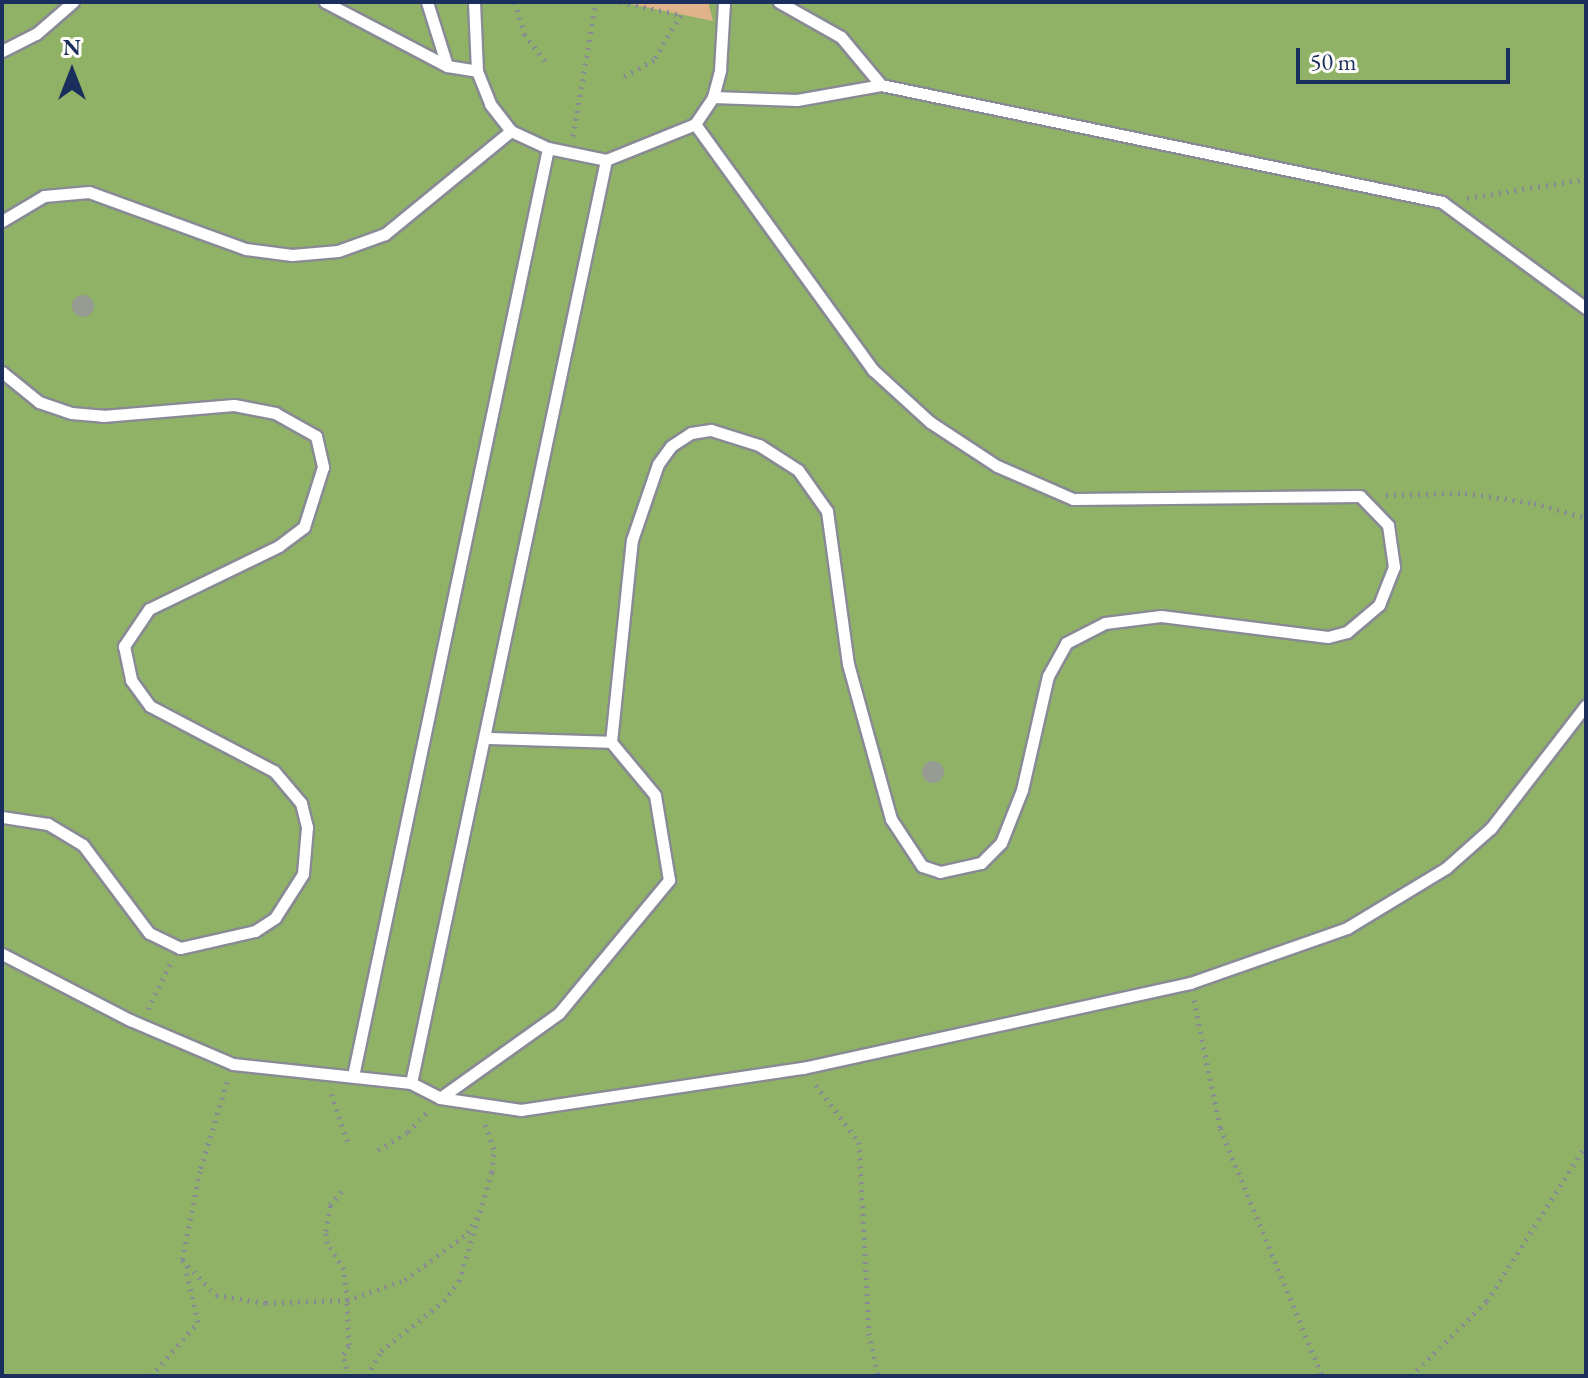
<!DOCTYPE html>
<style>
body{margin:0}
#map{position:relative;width:1588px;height:1378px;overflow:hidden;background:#f4e5cb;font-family:"EB Garamond",serif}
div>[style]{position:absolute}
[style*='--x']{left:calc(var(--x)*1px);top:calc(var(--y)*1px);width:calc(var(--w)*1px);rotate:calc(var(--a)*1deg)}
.forest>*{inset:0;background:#90b266}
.building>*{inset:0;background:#e1b38b}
.path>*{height:5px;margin-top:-2.5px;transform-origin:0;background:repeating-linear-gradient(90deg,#888a94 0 2px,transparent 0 8px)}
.roads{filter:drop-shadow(2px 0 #888a94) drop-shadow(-2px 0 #888a94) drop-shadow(0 2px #888a94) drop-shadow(0 -2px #888a94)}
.lane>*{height:11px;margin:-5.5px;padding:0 5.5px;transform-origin:5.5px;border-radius:5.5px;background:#fff}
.trees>*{width:22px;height:22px;margin:-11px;border-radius:50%;background:#969b93}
span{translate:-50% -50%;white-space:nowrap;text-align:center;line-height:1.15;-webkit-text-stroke:6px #fdfcf7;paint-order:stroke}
.frame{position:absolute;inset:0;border:4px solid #1b2f5e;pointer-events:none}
.north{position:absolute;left:32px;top:32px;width:80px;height:80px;-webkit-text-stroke:6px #fdfcf7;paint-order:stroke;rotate:0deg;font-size:22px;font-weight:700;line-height:32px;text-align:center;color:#1b2f5e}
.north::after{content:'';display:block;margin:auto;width:28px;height:36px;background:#1b2f5e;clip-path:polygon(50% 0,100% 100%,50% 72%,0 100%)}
.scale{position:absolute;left:1296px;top:48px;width:214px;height:36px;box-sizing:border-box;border:4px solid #1b2f5e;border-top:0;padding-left:10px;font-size:24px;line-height:28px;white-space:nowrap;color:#1b2f5e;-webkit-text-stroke:6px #fdfcf7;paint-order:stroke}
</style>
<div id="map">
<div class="forest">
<div style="clip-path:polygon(2px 2px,1586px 2px,1586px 1376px,2px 1376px)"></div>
</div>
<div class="building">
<div style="clip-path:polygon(708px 2px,713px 21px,626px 3px,626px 2px)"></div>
</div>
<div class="path">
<div style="--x:515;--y:2;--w:33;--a:74"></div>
<div style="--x:524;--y:34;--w:37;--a:52"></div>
<div style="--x:620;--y:2;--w:62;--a:12"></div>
<div style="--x:681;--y:15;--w:52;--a:121"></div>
<div style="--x:654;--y:60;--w:37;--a:151"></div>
<div style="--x:573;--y:136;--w:136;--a:-80.3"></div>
<div style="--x:1467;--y:198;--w:121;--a:-9.1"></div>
<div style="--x:1386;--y:495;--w:79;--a:-1.5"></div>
<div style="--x:1465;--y:493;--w:70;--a:8.2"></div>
<div style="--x:1534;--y:503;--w:54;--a:16.1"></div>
<div style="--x:1194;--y:1000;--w:131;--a:78.5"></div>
<div style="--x:1220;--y:1128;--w:268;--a:67.6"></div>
<div style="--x:148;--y:1009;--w:50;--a:-63.9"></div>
<div style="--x:227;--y:1082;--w:93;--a:106.9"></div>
<div style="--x:200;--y:1171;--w:91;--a:101.4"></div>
<div style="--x:182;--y:1260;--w:49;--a:45.8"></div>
<div style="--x:216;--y:1295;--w:51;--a:9.1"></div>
<div style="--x:266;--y:1303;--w:81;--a:-2.1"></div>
<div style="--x:347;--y:1300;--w:31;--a:-96"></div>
<div style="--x:344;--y:1269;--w:31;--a:-123"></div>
<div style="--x:327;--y:1243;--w:12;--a:-95"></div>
<div style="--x:326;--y:1231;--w:26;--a:-81"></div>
<div style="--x:330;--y:1205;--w:21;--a:-49"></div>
<div style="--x:816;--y:1085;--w:71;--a:53"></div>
<div style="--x:859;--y:1142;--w:191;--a:87"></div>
<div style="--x:869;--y:1333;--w:44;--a:78.2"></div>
<div style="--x:331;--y:1094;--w:51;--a:70.5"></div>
<div style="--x:378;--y:1150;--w:35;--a:-31"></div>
<div style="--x:408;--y:1132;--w:28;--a:-46"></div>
<div style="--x:151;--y:1376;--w:72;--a:-49"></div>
<div style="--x:198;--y:1322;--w:57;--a:-103.1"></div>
<div style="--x:349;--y:1376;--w:23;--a:-105"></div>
<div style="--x:343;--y:1354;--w:11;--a:-56"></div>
<div style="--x:349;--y:1345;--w:45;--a:-92.5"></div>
<div style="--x:347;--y:1300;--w:61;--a:-19"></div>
<div style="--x:405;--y:1280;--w:79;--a:-36.7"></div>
<div style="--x:468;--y:1233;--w:25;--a:-61"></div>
<div style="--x:367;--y:1376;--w:29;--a:-61"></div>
<div style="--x:381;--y:1351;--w:80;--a:-38.4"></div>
<div style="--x:444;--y:1301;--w:25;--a:-53"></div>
<div style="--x:459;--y:1281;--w:114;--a:-73.2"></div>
<div style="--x:492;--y:1172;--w:23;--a:-85"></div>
<div style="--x:494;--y:1149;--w:27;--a:-110"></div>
<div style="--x:1411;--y:1376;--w:107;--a:-44.6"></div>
<div style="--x:1487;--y:1301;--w:185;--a:-57.6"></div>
</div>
<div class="roads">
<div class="lane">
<div style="--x:325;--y:2;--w:138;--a:27.7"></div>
<div style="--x:447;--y:66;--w:30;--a:9"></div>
<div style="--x:427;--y:2;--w:67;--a:72.6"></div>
<div style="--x:474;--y:2;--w:69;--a:87.5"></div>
<div style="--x:477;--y:71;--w:35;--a:68"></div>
<div style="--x:490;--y:104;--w:34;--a:52"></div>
<div style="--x:511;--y:131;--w:41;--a:24.7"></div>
<div style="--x:548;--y:148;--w:59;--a:11.7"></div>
<div style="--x:606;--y:160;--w:96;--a:-22"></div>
<div style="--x:695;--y:124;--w:32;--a:-56"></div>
<div style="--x:713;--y:97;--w:28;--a:-75"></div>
<div style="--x:720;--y:70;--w:68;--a:-86.6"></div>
<div style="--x:779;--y:2;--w:71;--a:29.4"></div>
<div style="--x:841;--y:37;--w:62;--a:50.2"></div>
<div style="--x:2;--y:51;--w:38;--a:-27"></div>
<div style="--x:36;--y:34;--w:49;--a:-40.9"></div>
<div style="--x:713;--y:97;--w:84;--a:2"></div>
<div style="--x:797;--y:100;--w:85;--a:-10.1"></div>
<div style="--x:881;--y:85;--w:573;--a:11.78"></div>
<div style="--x:1442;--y:202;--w:179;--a:36.4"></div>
<div style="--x:2;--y:221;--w:49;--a:-30.8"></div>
<div style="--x:44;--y:196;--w:45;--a:-5.1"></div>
<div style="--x:89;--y:192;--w:167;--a:20"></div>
<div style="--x:246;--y:249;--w:46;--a:7.4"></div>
<div style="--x:292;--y:255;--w:46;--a:-5"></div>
<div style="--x:338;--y:251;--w:50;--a:-19.9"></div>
<div style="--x:385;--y:234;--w:163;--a:-39.3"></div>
<div style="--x:2;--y:372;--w:48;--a:39"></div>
<div style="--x:39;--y:402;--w:34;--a:19"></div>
<div style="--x:71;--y:413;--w:32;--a:5"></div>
<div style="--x:103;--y:416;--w:131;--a:-4.8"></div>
<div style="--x:234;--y:405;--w:42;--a:11"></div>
<div style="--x:275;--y:413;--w:47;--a:29.3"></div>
<div style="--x:316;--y:436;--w:32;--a:77"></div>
<div style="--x:323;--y:467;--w:63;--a:107.6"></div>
<div style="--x:304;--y:527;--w:31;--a:143"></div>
<div style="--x:279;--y:546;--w:144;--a:154.1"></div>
<div style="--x:149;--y:609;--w:45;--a:124"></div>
<div style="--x:124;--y:646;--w:35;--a:78"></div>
<div style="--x:131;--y:680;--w:32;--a:54"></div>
<div style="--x:150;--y:706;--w:140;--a:27.7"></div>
<div style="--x:274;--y:771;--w:42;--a:49.8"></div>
<div style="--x:301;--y:803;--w:25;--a:76"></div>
<div style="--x:307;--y:827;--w:47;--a:94.9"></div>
<div style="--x:303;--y:874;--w:52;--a:122.5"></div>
<div style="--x:275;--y:918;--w:24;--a:147"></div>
<div style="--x:255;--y:931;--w:77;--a:167.2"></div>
<div style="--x:180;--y:948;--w:34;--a:-154"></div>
<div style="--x:149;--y:933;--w:110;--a:-126.9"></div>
<div style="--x:83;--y:845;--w:41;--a:-149"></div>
<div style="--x:48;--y:824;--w:47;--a:-171.3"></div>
<div style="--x:487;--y:738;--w:124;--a:1.8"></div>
<div style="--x:2;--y:954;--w:144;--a:27.3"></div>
<div style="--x:130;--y:1020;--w:112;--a:23.1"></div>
<div style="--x:233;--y:1064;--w:179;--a:6.1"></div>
<div style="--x:411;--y:1083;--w:33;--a:27"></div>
<div style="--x:440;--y:1098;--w:82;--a:8.4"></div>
<div style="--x:521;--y:1110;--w:285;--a:-8.5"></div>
<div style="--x:803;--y:1068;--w:396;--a:-12.4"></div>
<div style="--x:1190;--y:983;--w:166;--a:-19.3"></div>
<div style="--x:1347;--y:928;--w:116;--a:-31.2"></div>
<div style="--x:1446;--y:868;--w:60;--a:-41.6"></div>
<div style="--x:1491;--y:828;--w:155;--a:-52.3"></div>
<div style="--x:353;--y:1076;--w:948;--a:-78.13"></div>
<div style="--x:411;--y:1083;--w:943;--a:-78.07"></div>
<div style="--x:440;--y:1098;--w:146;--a:-35.5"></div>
<div style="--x:559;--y:1013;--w:173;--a:-50.4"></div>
<div style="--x:669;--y:880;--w:86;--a:-99.4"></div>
<div style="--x:655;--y:795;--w:69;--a:-129.7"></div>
<div style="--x:611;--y:742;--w:203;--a:-84.1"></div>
<div style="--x:632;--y:540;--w:80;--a:-71.1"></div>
<div style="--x:658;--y:464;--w:22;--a:-54"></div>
<div style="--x:671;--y:446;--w:24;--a:-33"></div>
<div style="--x:691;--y:433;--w:20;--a:-9"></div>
<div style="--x:711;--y:430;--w:50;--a:17.4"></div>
<div style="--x:759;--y:445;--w:46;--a:32.7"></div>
<div style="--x:798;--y:470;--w:50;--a:54.7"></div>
<div style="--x:827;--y:511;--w:154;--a:82.2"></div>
<div style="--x:848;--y:664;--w:161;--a:74.5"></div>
<div style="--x:891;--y:819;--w:56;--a:56.6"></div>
<div style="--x:922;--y:866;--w:19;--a:18"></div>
<div style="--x:940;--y:872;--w:42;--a:-12.4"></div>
<div style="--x:981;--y:863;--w:28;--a:-45"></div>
<div style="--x:1001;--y:843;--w:57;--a:-68.4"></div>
<div style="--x:1022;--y:790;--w:117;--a:-77.2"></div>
<div style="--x:1048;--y:676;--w:38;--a:-61"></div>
<div style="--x:1066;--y:643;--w:44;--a:-27.1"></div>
<div style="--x:1105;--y:623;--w:56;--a:-7.1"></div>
<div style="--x:1161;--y:616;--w:168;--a:7.2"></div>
<div style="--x:1328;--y:637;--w:20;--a:-15"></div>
<div style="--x:1347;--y:632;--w:42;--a:-40.2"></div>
<div style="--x:1379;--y:605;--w:41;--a:-68.5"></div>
<div style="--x:1394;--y:567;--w:42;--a:-98.1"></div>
<div style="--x:1388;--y:525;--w:40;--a:-134"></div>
<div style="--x:1360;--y:496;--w:287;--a:179.4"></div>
<div style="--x:1073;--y:499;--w:83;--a:-156.5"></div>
<div style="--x:997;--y:466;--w:80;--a:-146.7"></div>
<div style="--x:930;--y:422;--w:77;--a:-137.6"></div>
<div style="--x:873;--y:370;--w:304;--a:-125.9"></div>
</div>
</div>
<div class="trees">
<div style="left:83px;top:306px"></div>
<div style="left:933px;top:772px"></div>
</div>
<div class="frame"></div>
<div class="north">N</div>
<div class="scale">50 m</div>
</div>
